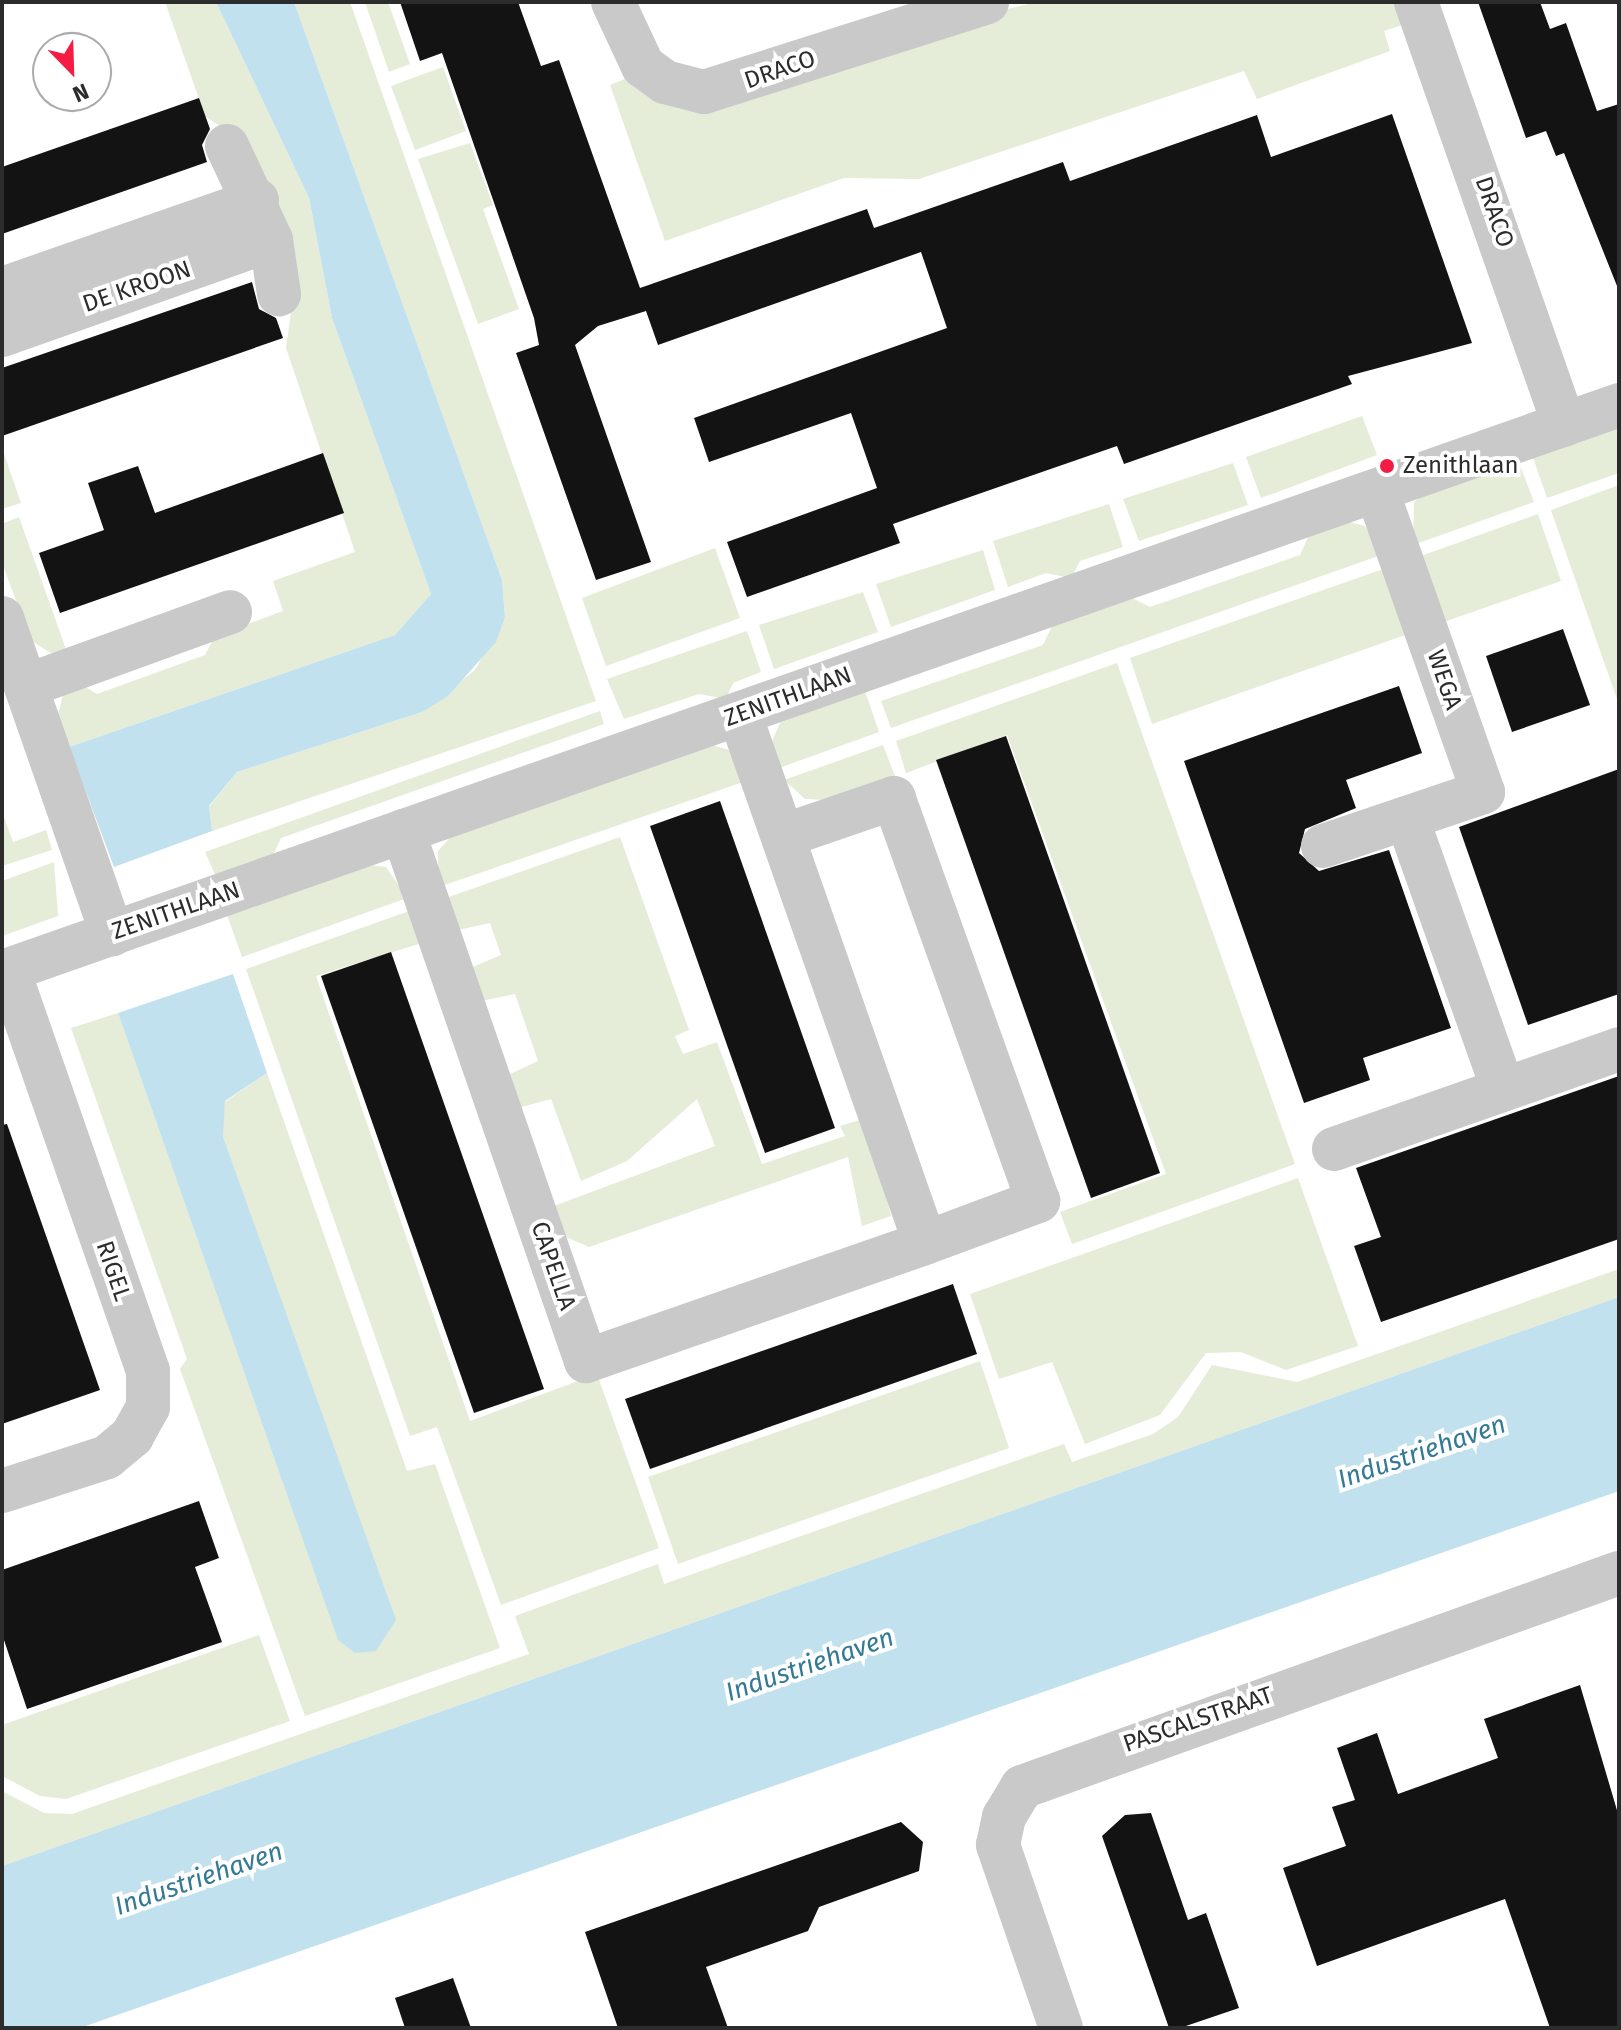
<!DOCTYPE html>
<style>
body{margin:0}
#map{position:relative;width:1621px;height:2030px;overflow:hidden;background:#fff;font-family:"Fira Sans",sans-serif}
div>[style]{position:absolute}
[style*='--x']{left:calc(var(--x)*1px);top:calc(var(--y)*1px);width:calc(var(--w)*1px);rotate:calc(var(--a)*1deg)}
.green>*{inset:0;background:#e5ecd8}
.water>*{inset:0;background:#c2e1ee}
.building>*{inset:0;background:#131313}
.minor>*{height:44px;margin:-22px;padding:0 22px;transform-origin:22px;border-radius:22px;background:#c9c9c9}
.tertiary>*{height:44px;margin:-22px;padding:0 22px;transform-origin:22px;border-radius:22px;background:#c9c9c9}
.dots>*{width:22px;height:22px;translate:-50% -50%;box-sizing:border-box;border:4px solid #fff;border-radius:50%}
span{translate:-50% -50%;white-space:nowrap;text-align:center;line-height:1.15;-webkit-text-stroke:8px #fff;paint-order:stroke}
.street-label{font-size:24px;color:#2c2c2c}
.poi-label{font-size:24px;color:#2c2c2c}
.left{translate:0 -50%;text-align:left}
.water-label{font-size:26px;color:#347a95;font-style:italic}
.frame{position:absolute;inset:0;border:4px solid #2c2c2c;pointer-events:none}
.north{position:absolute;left:32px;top:32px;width:80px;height:80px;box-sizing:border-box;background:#fff;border:2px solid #ababab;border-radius:50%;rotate:157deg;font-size:22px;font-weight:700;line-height:32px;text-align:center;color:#2c2c2c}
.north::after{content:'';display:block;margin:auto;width:28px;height:36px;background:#f51c43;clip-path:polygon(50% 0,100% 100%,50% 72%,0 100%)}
</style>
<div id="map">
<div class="green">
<div style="clip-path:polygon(165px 2px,216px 2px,309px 198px,332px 318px,431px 594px,395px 635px,69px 747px,57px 719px,63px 695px,80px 684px,97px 694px,205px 655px,215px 636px,283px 611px,273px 581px,355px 552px,286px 348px,295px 284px,288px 225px,230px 133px,205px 116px)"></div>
<div style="clip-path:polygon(294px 2px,350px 2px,596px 701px,212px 831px,209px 807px,237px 772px,422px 712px,475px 670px,505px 617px,502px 580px)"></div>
<div style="clip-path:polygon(365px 2px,388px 2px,410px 64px,389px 72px)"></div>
<div style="clip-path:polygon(1037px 2px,1399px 2px,1408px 23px,1384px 31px,1390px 51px,1257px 99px,1244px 71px,919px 179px,844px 178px,665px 241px,610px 85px,630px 77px,651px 95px)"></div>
<div style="clip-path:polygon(443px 67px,466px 131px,415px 150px,391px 86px)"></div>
<div style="clip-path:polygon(470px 143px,493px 205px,483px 209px,519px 309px,478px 324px,418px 159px)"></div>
<div style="clip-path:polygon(1362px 416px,1377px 455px,1261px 498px,1246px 457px)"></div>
<div style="clip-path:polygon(1619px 424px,1619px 473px,1547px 498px,1532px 455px)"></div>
<div style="clip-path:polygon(2px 448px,21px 503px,2px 509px)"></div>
<div style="clip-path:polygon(1518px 460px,1534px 502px,1413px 545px,1414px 502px,1427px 492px)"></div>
<div style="clip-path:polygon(1233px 463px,1248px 505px,1139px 541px,1123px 499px)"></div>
<div style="clip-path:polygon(1619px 485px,1619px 705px,1551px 510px)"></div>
<div style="clip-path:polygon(1109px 504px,1123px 547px,1080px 561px,1071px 578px,1046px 573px,1008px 587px,993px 541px)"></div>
<div style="clip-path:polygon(1538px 514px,1561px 581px,1441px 623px,1418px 557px)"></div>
<div style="clip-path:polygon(19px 517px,67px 652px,51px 653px,30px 640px,2px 562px,2px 524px)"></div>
<div style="clip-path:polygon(1345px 521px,1365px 526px,1384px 554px,891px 728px,881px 701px,1043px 645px,1054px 622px,1128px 596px,1150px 607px,1300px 555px,1310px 533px)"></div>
<div style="clip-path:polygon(715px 548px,740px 618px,606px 666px,582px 598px)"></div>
<div style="clip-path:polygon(983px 550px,995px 590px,891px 627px,876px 584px)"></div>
<div style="clip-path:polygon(1389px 567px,1411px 633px,1152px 724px,1130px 658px)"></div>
<div style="clip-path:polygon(863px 592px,878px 632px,774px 669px,759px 625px)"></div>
<div style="clip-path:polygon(747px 631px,761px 672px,733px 683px,726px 699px,699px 694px,624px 719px,607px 679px)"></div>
<div style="clip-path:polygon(1117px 663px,1295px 1164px,1072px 1244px,1060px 1212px,1166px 1174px,1007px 735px,906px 773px,896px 741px)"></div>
<div style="clip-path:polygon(864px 688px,879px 732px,779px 768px,772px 741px,780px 723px)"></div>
<div style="clip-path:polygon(600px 711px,604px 724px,281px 838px,272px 857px,217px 879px,205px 852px)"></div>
<div style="clip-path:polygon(708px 744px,733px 751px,749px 780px,439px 887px,438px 851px,456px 831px)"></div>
<div style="clip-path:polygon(883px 745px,895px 776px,828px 800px,805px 799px,784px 780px)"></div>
<div style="clip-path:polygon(2px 812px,13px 842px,46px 830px,52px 850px,2px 866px)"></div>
<div style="clip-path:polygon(620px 837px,689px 1030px,675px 1036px,683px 1054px,717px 1042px,762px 1164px,845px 1136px,840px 1126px,866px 1118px,891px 1216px,862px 1226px,848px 1157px,589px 1247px,559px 1234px,551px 1207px,715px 1146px,697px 1099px,627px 1161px,581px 1181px,551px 1099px,518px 1108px,508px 1075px,538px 1061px,515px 994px,481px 1001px,470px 968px,501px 955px,490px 923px,458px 930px,443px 899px)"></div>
<div style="clip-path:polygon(54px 862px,58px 916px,2px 936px,2px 881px)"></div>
<div style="clip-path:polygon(362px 864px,386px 867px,407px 898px,242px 957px,226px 912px)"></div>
<div style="clip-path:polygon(412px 910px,422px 943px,316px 976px,470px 1421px,597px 1374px,659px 1548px,501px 1605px,437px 1427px,410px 1436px,246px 969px)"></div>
<div style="clip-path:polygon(118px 1013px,338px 1639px,220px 1125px,225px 1102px,267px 1073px,407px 1471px,435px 1464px,500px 1648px,305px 1716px,180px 1369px,187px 1359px,71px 1028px)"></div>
<div style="clip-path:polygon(1298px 1178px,1358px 1346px,1286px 1370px,1241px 1352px,1206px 1353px,1160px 1415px,1085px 1444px,1052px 1362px,999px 1379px,970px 1294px)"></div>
<div style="clip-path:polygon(1619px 1269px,1619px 1297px,2px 1866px,2px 1791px,44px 1813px,72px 1814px,529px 1654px,515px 1616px,658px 1564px,664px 1584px,1064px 1444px,1072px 1462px,1153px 1434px,1178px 1417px,1212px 1365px,1297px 1382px)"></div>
<div style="clip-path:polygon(980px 1361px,1009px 1448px,678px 1564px,648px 1477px)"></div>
<div style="clip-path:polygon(259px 1635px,290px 1721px,66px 1799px,40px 1796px,2px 1776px,2px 1725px)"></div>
</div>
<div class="water">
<div style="clip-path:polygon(216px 2px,294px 2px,502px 580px,505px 617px,496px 642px,448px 696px,422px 712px,237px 772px,209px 806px,212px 831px,114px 867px,69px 747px,395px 635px,431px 594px,332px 318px,309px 198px)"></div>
<div style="clip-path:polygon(233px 974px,267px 1073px,225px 1101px,223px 1137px,396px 1620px,376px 1651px,355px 1653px,338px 1640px,118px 1013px)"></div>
<div style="clip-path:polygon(1619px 1297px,1619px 1491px,80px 2028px,2px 2028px,2px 1866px)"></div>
</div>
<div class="building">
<div style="clip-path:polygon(400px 2px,518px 2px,541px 66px,559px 60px,640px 288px,867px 209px,874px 228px,1063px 162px,1070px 181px,1257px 115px,1271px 157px,1392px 114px,1472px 343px,1348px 376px,1352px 384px,1124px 464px,1117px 446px,967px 498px,893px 524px,900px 543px,747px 597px,727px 542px,877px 488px,851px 413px,709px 462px,694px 418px,947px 328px,921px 252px,658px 345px,646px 311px,598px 326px,575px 345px,651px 562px,596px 580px,516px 353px,539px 345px,534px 318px,442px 53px,420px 61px)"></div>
<div style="clip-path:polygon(1478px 2px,1540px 2px,1550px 29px,1566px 23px,1597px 111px,1619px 104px,1619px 291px,1564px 153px,1556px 156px,1546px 131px,1526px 138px)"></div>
<div style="clip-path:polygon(199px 98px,210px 129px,202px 145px,207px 162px,2px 234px,2px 167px)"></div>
<div style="clip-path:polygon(252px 282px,259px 309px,276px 318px,283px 338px,2px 436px,2px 368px)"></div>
<div style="clip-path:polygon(323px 453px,344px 513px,60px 613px,39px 553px,104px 530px,88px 483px,138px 466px,155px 513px)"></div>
<div style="clip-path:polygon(1563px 629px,1590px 705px,1512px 732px,1486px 656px)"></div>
<div style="clip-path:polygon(1399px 686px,1422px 753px,1346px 780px,1356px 808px,1305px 829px,1299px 853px,1319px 871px,1389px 850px,1451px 1028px,1363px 1058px,1370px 1080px,1304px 1103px,1184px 761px)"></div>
<div style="clip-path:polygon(1006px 736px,1160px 1173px,1091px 1198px,936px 760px)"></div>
<div style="clip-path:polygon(1619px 769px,1619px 994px,1528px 1025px,1459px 827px)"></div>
<div style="clip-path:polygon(720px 801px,835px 1128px,765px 1153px,650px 826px)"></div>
<div style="clip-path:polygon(391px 952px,544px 1389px,474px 1413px,321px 976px)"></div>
<div style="clip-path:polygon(1619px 1076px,1619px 1239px,1381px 1322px,1354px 1246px,1381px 1237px,1356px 1168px)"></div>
<div style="clip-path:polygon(7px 1124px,100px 1390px,2px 1424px,2px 1125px)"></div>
<div style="clip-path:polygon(953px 1284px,977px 1354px,650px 1469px,625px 1399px)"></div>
<div style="clip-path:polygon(199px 1501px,219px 1558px,195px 1567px,222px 1642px,27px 1709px,2px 1634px,2px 1570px)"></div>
<div style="clip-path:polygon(1580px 1685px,1619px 1817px,1619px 2028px,1550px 2028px,1505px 1899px,1317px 1966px,1283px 1868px,1346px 1846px,1332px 1807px,1355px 1800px,1337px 1748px,1377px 1733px,1398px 1794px,1498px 1758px,1484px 1719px)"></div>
<div style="clip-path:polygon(1151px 1813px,1188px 1920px,1206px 1913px,1239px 2008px,1180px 2028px,1169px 2028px,1102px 1836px,1125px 1815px)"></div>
<div style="clip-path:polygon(901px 1822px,923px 1842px,919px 1871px,819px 1907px,808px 1931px,706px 1967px,728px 2028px,618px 2028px,585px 1932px)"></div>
<div style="clip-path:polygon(453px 1978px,471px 2028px,405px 2028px,395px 1998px)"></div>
</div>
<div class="minor">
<div style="--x:613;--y:2;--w:71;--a:64.9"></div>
<div style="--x:643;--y:66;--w:27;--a:36"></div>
<div style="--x:665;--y:82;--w:40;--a:14.4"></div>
<div style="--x:704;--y:92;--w:297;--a:-17.6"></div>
<div style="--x:1416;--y:2;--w:448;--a:70.7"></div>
<div style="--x:227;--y:146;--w:104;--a:64.9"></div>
<div style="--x:271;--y:240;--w:55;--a:81.6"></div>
<div style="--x:2;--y:289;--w:270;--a:-19.2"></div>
<div style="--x:2;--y:335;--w:285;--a:-19.5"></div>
<div style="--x:2;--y:618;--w:335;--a:70.8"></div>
<div style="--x:26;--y:686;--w:217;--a:-19.9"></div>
<div style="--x:740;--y:715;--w:559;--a:70.69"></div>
<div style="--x:925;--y:1243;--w:121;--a:-20.4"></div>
<div style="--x:1038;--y:1201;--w:428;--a:-109.7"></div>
<div style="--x:894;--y:798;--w:117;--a:161.1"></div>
<div style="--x:1407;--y:818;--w:288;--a:70.5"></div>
<div style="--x:403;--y:831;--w:561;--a:70.95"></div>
<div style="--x:586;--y:1361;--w:359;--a:-19.2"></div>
<div style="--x:1323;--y:846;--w:169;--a:-18.6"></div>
<div style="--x:1483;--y:792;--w:319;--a:-109.4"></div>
<div style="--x:1334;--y:1149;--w:302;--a:-19.3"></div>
<div style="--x:2;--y:1491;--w:110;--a:-17.9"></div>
<div style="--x:107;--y:1457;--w:33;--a:-40"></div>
<div style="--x:132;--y:1436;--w:33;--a:-61"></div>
<div style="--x:148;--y:1407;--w:36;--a:-90"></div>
<div style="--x:148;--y:1371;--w:425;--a:-109.2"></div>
<div style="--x:1061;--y:2028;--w:194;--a:-109"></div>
<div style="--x:998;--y:1845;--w:29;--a:-78"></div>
<div style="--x:1004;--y:1817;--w:35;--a:-59"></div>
<div style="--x:1022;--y:1787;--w:634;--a:-19.72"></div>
</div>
<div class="tertiary">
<div style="--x:2;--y:972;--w:1714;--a:-19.32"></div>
</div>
<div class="dots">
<div style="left:1387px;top:466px;background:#f51c43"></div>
</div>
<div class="street-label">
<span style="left:780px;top:70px;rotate:-19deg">DRACO</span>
<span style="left:1494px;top:212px;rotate:71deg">DRACO</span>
<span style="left:137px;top:287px;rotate:-19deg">DE KROON</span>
<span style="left:1444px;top:680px;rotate:71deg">WEGA</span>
<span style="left:788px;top:697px;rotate:-20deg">ZENITHLAAN</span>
<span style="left:176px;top:911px;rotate:-19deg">ZENITHLAAN</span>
<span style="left:553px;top:1266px;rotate:71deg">CAPELLA</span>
<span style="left:113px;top:1271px;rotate:71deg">RIGEL</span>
<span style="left:1198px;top:1720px;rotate:-19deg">PASCALSTRAAT</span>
</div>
<div class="poi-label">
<span class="left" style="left:1403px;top:466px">Zenithlaan</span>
</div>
<div class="water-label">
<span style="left:1422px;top:1452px;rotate:-19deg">Industriehaven</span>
<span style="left:810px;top:1665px;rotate:-19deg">Industriehaven</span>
<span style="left:199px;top:1879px;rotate:-19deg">Industriehaven</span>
</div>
<div class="frame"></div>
<div class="north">N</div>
</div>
